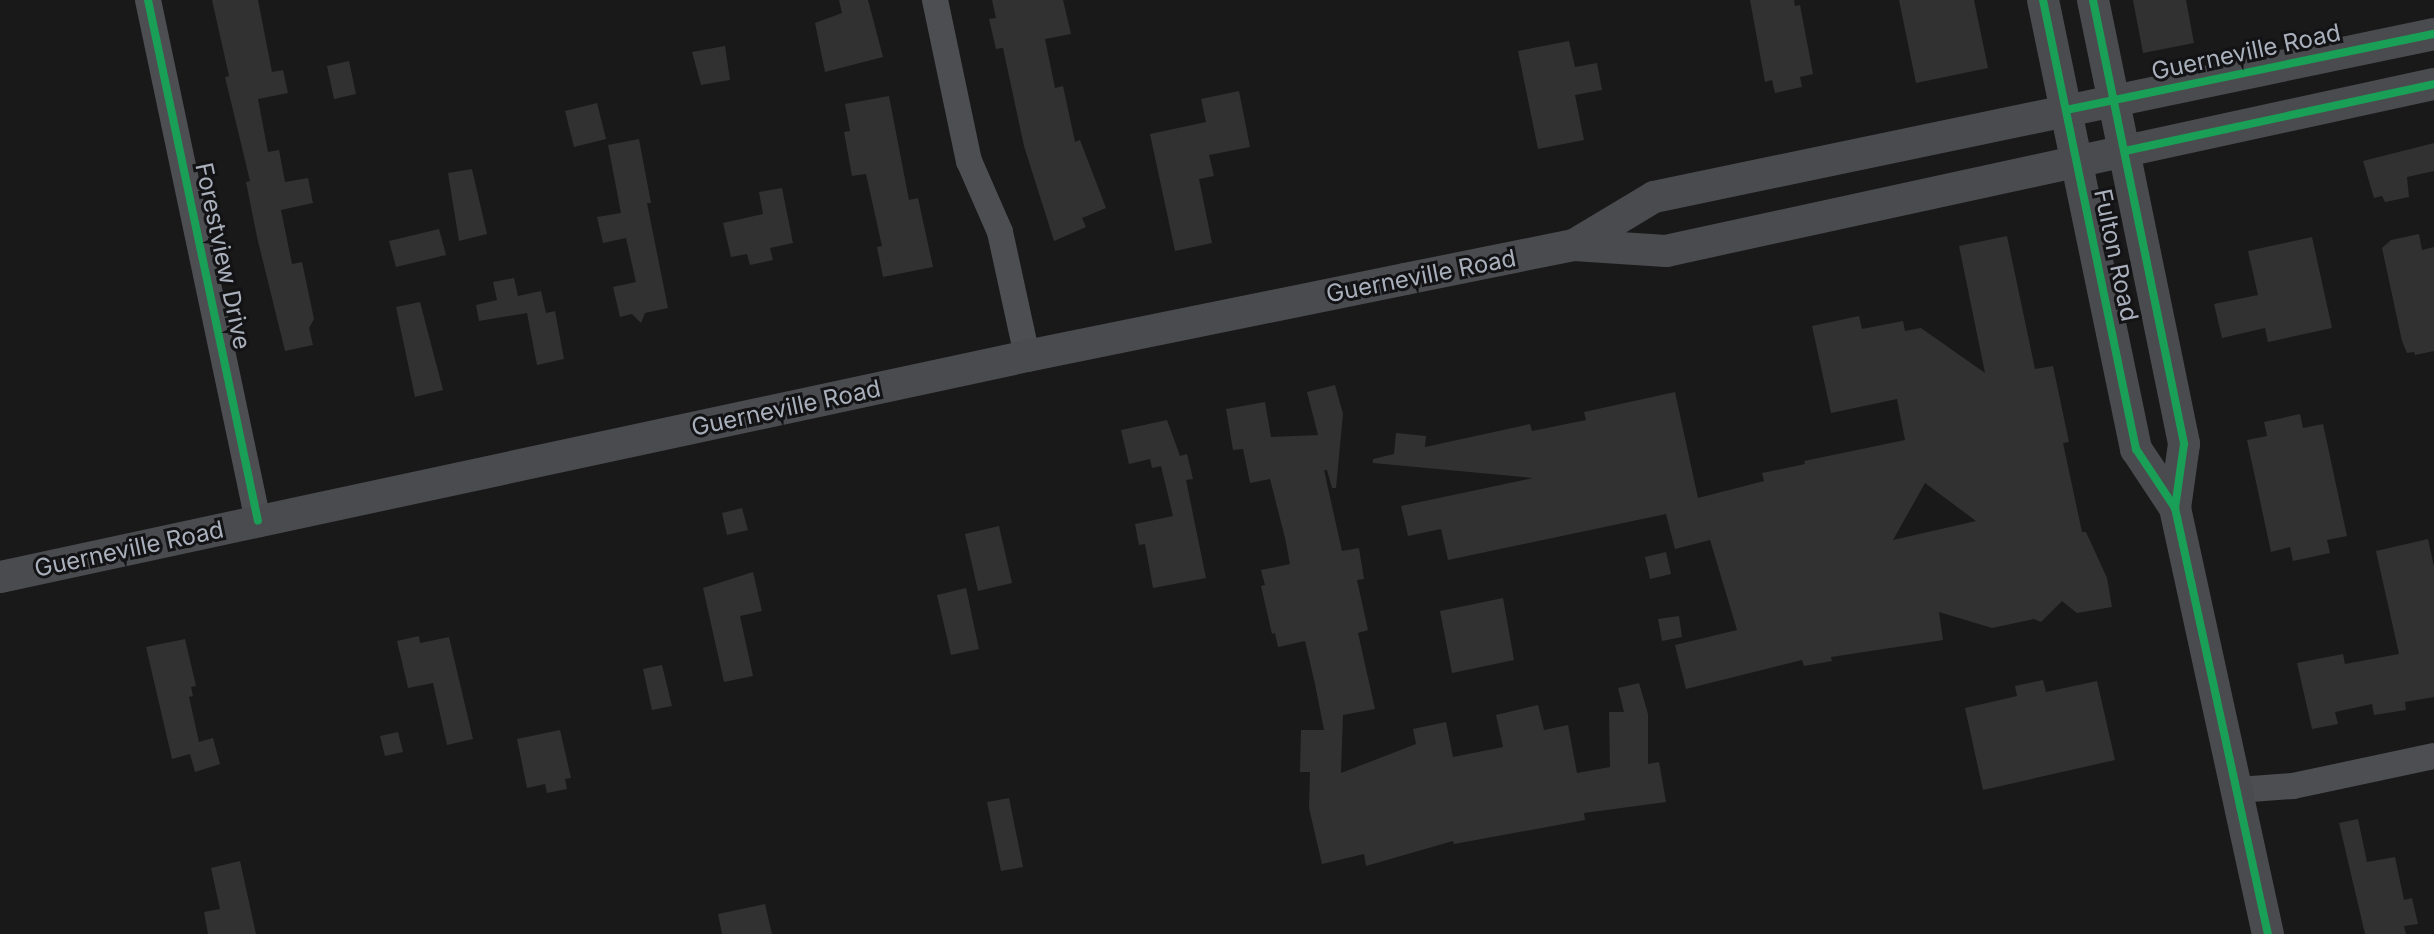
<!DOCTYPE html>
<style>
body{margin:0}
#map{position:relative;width:2434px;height:934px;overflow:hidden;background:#191919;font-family:Inter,sans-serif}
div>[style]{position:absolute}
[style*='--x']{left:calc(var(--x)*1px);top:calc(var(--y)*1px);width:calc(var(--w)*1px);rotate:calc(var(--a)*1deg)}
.building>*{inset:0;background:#313132}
.minor>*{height:26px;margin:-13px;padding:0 13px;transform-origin:13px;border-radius:13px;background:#4d4e52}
.major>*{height:32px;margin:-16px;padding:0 16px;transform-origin:16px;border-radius:16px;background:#4a4b4e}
.cycleway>*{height:8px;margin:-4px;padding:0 4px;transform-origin:4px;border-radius:4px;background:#1a9f57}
span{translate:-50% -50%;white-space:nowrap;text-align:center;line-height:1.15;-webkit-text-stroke:6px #131315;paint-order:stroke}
.street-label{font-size:24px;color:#a9b0bb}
</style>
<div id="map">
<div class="building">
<div style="clip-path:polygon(212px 0,258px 0,272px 72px,283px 70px,288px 93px,258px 99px,268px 152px,279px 150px,285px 182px,308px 178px,313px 203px,281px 210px,292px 264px,302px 262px,314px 319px,309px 328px,313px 345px,285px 351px,257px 237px,246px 182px,250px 181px,225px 77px,229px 76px)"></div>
<div style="clip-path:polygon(839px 0,868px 0,883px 57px,825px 72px,815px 23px,842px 13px)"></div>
<div style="clip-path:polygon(992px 0,1063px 0,1071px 34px,1045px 39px,1055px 88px,1063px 86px,1075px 142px,1080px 140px,1106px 208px,1082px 218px,1086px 227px,1054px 241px,1024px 146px,1003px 48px,996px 49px,989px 19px,996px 18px)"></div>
<div style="clip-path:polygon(1750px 0,1794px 0,1795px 6px,1800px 5px,1813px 74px,1800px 77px,1802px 87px,1775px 93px,1772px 80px,1765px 82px)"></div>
<div style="clip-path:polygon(1899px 0,1974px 0,1988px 68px,1916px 83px)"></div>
<div style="clip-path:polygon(2133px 0,2186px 0,2194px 43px,2143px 53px)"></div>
<div style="clip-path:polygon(1569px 41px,1575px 67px,1597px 63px,1602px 90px,1575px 95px,1584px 140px,1538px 149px,1518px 51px)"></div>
<div style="clip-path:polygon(725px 46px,730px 80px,701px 85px,692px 52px)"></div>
<div style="clip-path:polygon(349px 61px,356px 94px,334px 99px,327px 66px)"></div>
<div style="clip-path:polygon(1239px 91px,1250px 147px,1209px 155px,1214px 176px,1199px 179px,1212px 243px,1175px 251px,1150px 134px,1206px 122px,1201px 99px)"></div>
<div style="clip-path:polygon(889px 96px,909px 200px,918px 198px,933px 267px,883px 277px,877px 247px,882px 246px,866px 174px,852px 176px,844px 132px,850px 131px,845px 104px)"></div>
<div style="clip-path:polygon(597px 103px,606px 139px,574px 147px,565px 111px)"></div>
<div style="clip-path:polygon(639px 139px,651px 203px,647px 203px,668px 308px,645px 313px,641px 323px,632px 314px,620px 317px,613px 287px,636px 282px,626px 238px,603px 243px,597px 217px,621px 213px,608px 145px)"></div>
<div style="clip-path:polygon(2434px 143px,2434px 171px,2407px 177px,2409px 197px,2385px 202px,2382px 196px,2374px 198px,2363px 161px)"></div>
<div style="clip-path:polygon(472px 169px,487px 234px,459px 241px,448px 173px)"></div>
<div style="clip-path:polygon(782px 188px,793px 243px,770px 248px,773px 260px,750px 265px,747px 254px,731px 257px,723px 223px,763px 214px,759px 192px)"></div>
<div style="clip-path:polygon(439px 229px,446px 255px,396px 267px,389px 241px)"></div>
<div style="clip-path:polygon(2419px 234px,2422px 250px,2434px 247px,2434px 351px,2415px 355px,2414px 352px,2407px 353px,2402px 341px,2382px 248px,2391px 240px)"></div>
<div style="clip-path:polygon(evenodd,2007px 236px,2035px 369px,2053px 366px,2069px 442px,2063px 443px,2082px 532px,2086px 532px,2107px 578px,2112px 607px,2077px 613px,2062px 601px,2041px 622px,2034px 619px,1992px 628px,1939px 612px,1943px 640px,1831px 657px,1832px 661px,1804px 666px,1802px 660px,1686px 689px,1675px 645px,1737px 630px,1710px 540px,1675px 549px,1666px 514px,1448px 560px,1441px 529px,1408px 536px,1401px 506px,1533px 478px,1373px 463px,1373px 459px,1394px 454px,1396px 433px,1426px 436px,1425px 447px,1530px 424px,1532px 431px,1586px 420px,1584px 412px,1675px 392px,1698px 498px,1764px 481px,1762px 473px,1805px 464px,1804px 461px,1905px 440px,1897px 399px,1831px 413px,1812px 326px,1859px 316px,1862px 329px,1903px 321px,1905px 331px,1921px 328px,1985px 373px,1959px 246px,2007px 236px,1925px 483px,1976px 521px,1893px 540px,1925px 483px)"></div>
<div style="clip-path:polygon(2312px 237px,2332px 328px,2268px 342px,2265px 328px,2222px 338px,2214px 304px,2258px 295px,2248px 251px)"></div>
<div style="clip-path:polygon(514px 278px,518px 296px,541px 291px,546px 313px,555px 311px,564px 359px,537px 365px,527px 313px,479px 321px,476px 305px,497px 300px,493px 282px)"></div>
<div style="clip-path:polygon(420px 302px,443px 390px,415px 397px,396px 307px)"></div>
<div style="clip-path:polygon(1335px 385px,1343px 414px,1336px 488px,1332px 488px,1327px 470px,1324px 470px,1342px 551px,1359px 548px,1364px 579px,1357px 580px,1368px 630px,1358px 633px,1375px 709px,1343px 715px,1341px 773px,1416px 744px,1413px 729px,1446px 722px,1453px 757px,1503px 747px,1496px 715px,1538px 705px,1544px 730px,1568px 725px,1577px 773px,1610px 767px,1609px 712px,1624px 712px,1618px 688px,1639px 683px,1648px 714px,1648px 764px,1659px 762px,1666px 802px,1584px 813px,1585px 820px,1454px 844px,1453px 841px,1366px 866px,1364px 854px,1322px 864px,1309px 808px,1310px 772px,1300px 772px,1301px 730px,1324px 730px,1315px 684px,1305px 641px,1278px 647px,1275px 633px,1272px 634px,1261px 586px,1265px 585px,1261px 570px,1290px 564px,1285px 538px,1270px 479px,1250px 483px,1243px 449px,1233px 450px,1226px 409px,1265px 402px,1271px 437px,1318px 435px,1307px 392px)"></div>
<div style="clip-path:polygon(2300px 414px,2303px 428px,2323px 424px,2347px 536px,2327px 540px,2330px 553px,2293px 561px,2290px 547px,2271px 552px,2247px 440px,2267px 436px,2264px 422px)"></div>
<div style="clip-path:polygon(1167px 420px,1180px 456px,1187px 454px,1193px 479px,1186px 480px,1206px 578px,1153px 588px,1145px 544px,1139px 545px,1135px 524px,1173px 516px,1161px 466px,1152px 468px,1150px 459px,1129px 464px,1121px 430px)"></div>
<div style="clip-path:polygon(742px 508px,748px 530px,727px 535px,722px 513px)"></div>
<div style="clip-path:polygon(999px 526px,1012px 583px,978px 591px,965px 534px)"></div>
<div style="clip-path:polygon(2428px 539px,2434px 567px,2434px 697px,2405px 702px,2406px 710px,2374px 715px,2372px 704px,2335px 712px,2338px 724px,2312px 729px,2297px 663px,2343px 654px,2345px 664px,2399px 654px,2376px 551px)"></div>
<div style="clip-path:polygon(1666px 552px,1671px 574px,1650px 579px,1645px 557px)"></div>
<div style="clip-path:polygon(753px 572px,762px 611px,740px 616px,753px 676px,724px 682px,703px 588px)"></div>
<div style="clip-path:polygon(966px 588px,979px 649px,951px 655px,937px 595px)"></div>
<div style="clip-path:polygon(1503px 598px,1514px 660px,1452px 673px,1440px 611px)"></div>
<div style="clip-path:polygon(1679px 616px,1682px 637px,1662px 641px,1658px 619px)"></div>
<div style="clip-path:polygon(419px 636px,420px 643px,449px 637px,473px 739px,447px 745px,433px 683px,408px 688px,397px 641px)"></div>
<div style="clip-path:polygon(185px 639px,196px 686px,191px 687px,193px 696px,189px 697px,199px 742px,213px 738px,220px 764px,195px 772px,190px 754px,172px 759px,146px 647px)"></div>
<div style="clip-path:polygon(662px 665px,672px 706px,652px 710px,643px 669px)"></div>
<div style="clip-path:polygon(2043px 680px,2046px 692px,2097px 681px,2115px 760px,1983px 790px,1965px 708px,2017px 696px,2015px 686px)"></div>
<div style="clip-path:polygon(560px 730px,571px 778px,565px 779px,567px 789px,547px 793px,545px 784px,527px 788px,517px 739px)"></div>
<div style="clip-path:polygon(398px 732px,403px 752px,385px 756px,380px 736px)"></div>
<div style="clip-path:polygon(1009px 798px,1023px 867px,1001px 871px,987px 802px)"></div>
<div style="clip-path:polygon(2358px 819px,2367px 862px,2395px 857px,2404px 900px,2412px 898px,2418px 924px,2404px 926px,2406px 934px,2365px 934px,2339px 823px)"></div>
<div style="clip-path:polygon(240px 861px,256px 934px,208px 934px,204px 912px,220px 909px,211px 868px)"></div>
<div style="clip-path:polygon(765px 904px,772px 934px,722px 934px,718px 914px)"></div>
</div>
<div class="minor">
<div style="--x:148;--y:0;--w:532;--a:78.08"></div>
<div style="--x:935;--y:0;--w:165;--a:78.1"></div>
<div style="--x:969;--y:161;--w:77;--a:66.4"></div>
<div style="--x:1000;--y:232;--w:127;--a:77.7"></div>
<div style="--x:2238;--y:790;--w:55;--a:-4.2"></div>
<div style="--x:2293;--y:786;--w:144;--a:-12"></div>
</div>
<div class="major">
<div style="--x:2043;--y:0;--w:459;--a:78.3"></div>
<div style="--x:2136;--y:449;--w:71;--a:56.5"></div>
<div style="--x:2093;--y:0;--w:453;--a:78.4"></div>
<div style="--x:2184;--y:444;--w:65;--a:98"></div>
<div style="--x:2175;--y:508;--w:436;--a:77.7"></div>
<div style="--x:1574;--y:245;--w:93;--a:-31"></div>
<div style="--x:1654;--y:197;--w:797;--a:-11.8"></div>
<div style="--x:0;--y:577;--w:1051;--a:-12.14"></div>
<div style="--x:1027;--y:356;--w:386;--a:-11.5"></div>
<div style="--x:1405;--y:279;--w:172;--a:-11.4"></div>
<div style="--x:1574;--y:245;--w:92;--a:3.7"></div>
<div style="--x:1666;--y:251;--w:786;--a:-12.27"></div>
</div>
<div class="cycleway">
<div style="--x:148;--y:0;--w:532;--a:78.08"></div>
<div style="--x:2043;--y:0;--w:459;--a:78.3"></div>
<div style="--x:2136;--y:449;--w:71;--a:56.5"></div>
<div style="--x:2093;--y:0;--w:453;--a:78.4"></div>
<div style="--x:2184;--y:444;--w:65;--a:98"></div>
<div style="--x:2175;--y:508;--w:436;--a:77.7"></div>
<div style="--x:2066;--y:110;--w:376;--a:-11.7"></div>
<div style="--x:2125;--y:151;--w:316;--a:-12.2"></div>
</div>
<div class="street-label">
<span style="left:2246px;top:52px;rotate:-12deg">Guerneville Road</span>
<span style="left:2116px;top:255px;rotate:78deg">Fulton Road</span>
<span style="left:223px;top:256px;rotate:78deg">Forestview Drive</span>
<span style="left:1421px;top:276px;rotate:-11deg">Guerneville Road</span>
<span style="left:786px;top:408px;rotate:-12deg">Guerneville Road</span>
<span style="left:129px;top:549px;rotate:-12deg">Guerneville Road</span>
</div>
</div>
